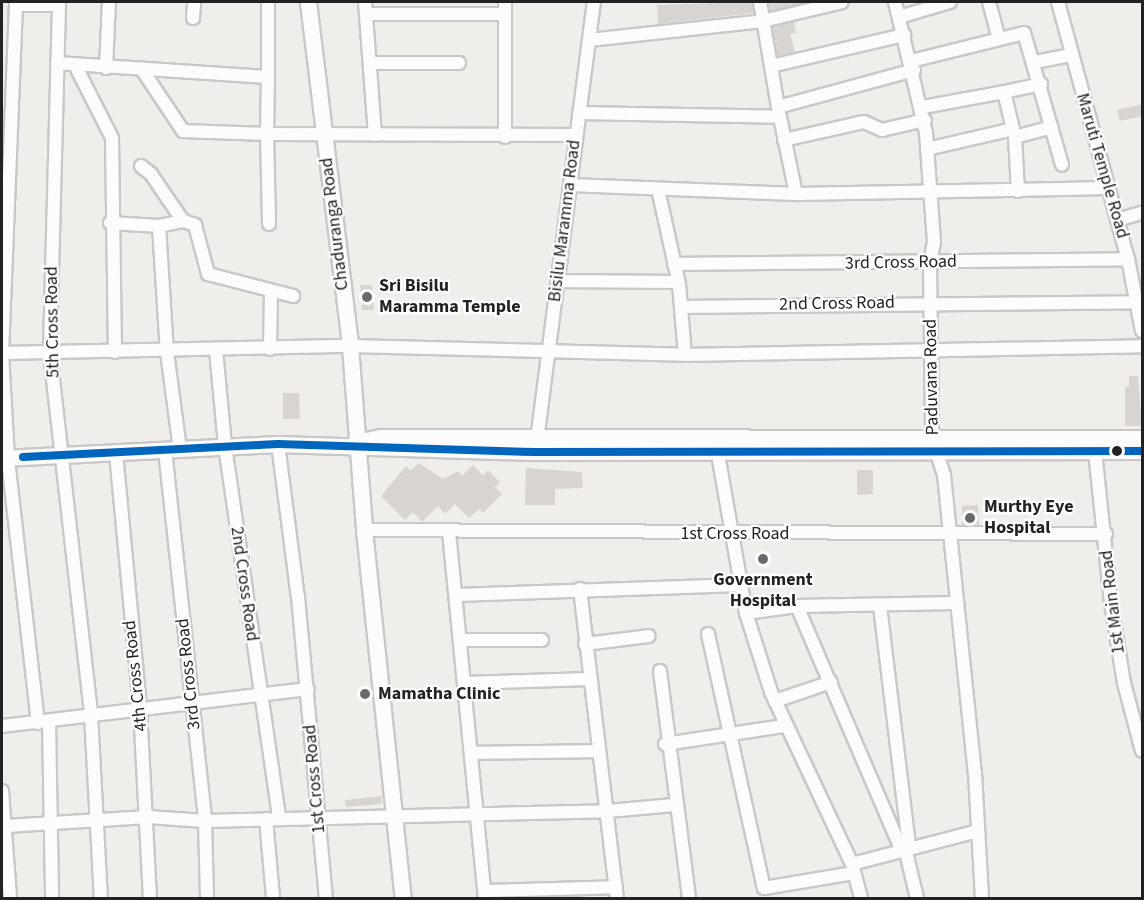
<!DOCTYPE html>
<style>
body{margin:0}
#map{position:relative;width:1144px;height:900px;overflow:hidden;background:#f0eeeb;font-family:"Source Sans 3",sans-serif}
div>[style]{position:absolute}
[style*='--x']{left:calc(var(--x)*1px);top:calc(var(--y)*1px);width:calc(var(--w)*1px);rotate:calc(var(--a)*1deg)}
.building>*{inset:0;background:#d7d4d2}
.roads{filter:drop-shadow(2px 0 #c9c8c7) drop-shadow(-2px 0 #c9c8c7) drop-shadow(0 2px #c9c8c7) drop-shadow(0 -2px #c9c8c7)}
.minor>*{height:12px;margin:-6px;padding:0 6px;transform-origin:6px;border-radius:6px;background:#fdfcfc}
.tertiary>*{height:15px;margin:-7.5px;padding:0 7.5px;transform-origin:7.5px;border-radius:7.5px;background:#fdfcfc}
.bus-1>*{height:8px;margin:-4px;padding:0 4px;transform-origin:4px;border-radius:4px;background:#0065bd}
.dots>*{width:16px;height:16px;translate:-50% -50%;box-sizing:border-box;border:3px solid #fff;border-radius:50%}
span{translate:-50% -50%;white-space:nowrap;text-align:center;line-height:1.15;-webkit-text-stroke:4.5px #fff;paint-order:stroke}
.street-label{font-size:18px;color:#222}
.poi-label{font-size:18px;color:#222;font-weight:700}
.left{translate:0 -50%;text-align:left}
.frame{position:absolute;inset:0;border:3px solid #222;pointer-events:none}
</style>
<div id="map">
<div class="building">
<div style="clip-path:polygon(752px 2px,753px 13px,658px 24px,657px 5px)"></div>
<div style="clip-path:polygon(768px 2px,807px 2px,770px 11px)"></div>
<div style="clip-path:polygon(794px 22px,796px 33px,790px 34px,795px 52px,778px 56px,773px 27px)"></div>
<div style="clip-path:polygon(1143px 104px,1143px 116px,1120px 121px,1117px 110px)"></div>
<div style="clip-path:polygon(360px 285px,372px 285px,374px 310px,362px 310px)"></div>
<div style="clip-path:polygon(1129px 376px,1138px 376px,1142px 426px,1125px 426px,1125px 387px,1129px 387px)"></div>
<div style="clip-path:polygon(283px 393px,299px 393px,300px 419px,283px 419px)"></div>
<div style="clip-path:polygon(419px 463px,443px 479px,458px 471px,462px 476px,473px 465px,483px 475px,488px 470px,500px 482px,495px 487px,502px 494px,483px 513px,479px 509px,469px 518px,455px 504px,445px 514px,438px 506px,422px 522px,413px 512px,405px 520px,381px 496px,406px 466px,410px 471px)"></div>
<div style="clip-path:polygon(526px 468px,582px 472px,583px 488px,555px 489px,555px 505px,525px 505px)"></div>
<div style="clip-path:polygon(857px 470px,873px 470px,873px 494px,857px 495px)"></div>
<div style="clip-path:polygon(978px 505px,979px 525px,962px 525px,962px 506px)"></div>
<div style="clip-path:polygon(381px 796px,382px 804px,346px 807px,345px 800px)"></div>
</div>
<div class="roads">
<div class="minor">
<div style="--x:268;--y:2;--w:75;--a:90"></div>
<div style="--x:365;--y:2;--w:133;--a:85.7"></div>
<div style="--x:505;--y:2;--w:135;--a:90"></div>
<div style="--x:760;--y:2;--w:113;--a:80.3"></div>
<div style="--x:895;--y:2;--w:135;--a:76.7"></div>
<div style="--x:926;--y:133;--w:109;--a:85.8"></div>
<div style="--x:934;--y:242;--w:21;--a:101"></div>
<div style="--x:930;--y:263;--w:175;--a:89.3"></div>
<div style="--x:932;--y:438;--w:39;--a:72"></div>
<div style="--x:944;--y:475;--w:300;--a:84.1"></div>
<div style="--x:975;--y:773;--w:125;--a:86.8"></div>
<div style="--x:989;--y:2;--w:38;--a:75"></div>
<div style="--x:1058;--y:2;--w:266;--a:74.8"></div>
<div style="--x:1128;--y:259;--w:73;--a:79"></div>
<div style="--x:366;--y:14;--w:138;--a:0"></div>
<div style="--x:899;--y:17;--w:53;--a:-16.4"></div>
<div style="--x:193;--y:18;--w:16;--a:-86"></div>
<div style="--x:589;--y:40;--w:175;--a:-6.2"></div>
<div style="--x:763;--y:21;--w:81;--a:-13.5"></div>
<div style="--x:911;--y:61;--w:116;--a:-13.9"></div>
<div style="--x:1024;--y:33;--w:137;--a:73.9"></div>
<div style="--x:1035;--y:62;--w:37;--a:-11"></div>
<div style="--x:57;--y:63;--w:211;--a:3.8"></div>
<div style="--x:268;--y:77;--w:57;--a:91"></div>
<div style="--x:267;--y:134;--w:309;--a:0.2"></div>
<div style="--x:370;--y:63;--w:89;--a:0"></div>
<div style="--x:75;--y:65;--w:82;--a:63.1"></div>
<div style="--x:112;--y:138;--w:214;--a:89.2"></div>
<div style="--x:771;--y:66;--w:137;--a:-13.1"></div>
<div style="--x:106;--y:68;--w:66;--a:-87.4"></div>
<div style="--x:143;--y:71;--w:72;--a:56.3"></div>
<div style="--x:183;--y:131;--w:84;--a:2"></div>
<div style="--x:267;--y:134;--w:90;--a:88.7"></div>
<div style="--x:1004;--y:92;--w:38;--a:-12"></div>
<div style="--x:778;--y:107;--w:141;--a:-15.2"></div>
<div style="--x:923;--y:107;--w:82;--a:-10.5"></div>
<div style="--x:1004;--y:92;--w:46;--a:76.3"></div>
<div style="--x:1015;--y:137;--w:54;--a:86.8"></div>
<div style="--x:579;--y:113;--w:201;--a:1.1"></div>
<div style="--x:780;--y:117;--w:79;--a:78.3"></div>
<div style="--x:1015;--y:137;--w:38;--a:-15"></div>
<div style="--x:784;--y:140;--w:82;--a:-12.7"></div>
<div style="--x:864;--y:122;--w:20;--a:24"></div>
<div style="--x:882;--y:130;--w:44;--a:-13.1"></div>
<div style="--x:927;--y:149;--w:88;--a:-13.1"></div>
<div style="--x:141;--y:166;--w:13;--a:39"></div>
<div style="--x:151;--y:174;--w:57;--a:55.8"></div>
<div style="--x:570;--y:185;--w:226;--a:2.3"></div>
<div style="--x:796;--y:194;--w:310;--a:-1.1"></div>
<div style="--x:658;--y:189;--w:97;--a:77.5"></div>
<div style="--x:679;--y:284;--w:71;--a:85.2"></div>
<div style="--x:1117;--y:220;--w:26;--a:-16"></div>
<div style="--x:110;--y:223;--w:49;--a:3.5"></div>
<div style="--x:159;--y:226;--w:25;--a:-12"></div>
<div style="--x:183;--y:221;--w:13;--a:18"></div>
<div style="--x:195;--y:225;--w:51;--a:75.1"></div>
<div style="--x:208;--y:274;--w:88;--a:14.5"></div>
<div style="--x:159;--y:226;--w:126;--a:86.4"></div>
<div style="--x:167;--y:352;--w:98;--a:82.4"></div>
<div style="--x:674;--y:264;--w:454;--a:-0.6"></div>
<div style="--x:557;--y:281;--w:121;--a:0.5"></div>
<div style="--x:682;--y:307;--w:454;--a:-0.6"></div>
<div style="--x:270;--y:349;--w:58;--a:-89"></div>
<div style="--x:216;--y:350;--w:96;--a:84.6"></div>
<div style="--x:225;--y:446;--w:376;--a:81.7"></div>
<div style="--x:2;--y:353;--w:348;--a:-1.2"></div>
<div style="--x:350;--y:346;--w:335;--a:1.5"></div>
<div style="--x:685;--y:355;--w:457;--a:-1.1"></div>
<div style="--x:537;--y:440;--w:442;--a:-82.6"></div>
<div style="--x:716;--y:443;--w:173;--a:80"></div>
<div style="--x:746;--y:613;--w:83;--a:72.4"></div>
<div style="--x:771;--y:692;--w:190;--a:64.8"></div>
<div style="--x:852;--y:864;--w:35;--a:75"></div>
<div style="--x:278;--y:444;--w:154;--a:82.6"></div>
<div style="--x:298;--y:597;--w:302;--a:84.7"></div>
<div style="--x:165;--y:450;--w:373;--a:83.8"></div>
<div style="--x:205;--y:821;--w:77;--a:88.5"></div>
<div style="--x:1095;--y:451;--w:153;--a:84"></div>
<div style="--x:1111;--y:603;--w:81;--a:80.8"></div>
<div style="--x:1124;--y:683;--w:70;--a:75.2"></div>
<div style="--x:116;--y:453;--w:256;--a:84.6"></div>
<div style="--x:140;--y:708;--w:190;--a:87"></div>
<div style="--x:364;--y:530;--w:742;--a:0.31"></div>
<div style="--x:449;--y:532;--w:368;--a:84.4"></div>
<div style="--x:580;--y:589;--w:311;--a:83.2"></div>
<div style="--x:456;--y:595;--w:284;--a:-2"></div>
<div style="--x:797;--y:606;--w:264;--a:66.8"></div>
<div style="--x:880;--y:606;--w:243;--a:83.1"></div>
<div style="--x:746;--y:613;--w:51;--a:-7.8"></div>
<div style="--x:797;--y:606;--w:158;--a:-1.1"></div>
<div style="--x:708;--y:634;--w:260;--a:77.6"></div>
<div style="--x:764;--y:888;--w:91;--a:-9.5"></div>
<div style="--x:460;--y:640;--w:82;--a:0"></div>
<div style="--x:585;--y:644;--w:64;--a:-7.1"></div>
<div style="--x:660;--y:671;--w:229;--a:82.7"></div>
<div style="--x:465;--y:683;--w:124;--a:-1.8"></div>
<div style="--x:775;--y:701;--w:59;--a:-18.7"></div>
<div style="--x:49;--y:721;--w:177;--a:89"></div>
<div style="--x:38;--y:723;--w:267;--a:-96.5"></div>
<div style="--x:8;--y:458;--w:105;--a:-93.3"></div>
<div style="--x:2;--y:353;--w:348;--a:-87.7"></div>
<div style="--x:16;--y:5;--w:43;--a:0"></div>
<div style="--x:59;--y:5;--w:348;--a:91.5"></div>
<div style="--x:50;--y:353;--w:364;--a:83.5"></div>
<div style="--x:91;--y:715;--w:183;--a:86.9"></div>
<div style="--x:2;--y:726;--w:308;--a:-6.9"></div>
<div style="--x:665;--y:744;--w:120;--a:-8.6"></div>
<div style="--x:472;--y:753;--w:127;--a:-0.9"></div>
<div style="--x:2;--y:791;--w:107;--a:85.7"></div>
<div style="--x:266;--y:819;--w:79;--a:84.9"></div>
<div style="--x:6;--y:826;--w:142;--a:-3.6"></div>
<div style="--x:148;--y:817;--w:57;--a:4"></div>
<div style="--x:205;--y:821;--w:403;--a:-1.4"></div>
<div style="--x:608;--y:811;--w:66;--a:-5.2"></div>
<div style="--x:905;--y:848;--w:51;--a:76.5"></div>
<div style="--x:852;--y:864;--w:130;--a:-14.7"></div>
<div style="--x:485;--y:891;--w:131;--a:-1.7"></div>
</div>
<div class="tertiary">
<div style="--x:308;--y:2;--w:347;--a:83"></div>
<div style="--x:350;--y:346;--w:185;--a:85.6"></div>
<div style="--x:364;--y:530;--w:370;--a:84"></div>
<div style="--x:355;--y:442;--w:26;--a:-11"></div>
<div style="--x:381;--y:437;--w:761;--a:0.08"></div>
<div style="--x:2;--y:458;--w:276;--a:-2.9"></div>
<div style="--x:278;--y:444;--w:256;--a:1.8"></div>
<div style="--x:534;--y:452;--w:608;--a:-0.09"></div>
</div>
</div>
<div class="bus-1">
<div style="--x:23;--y:457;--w:255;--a:-2.9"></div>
<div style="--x:278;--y:444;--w:256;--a:1.8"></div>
<div style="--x:534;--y:452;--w:608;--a:-0.09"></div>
</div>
<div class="dots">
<div style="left:367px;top:297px;background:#6a6968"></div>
<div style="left:1117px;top:451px;background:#222"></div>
<div style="left:970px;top:518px;background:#6a6968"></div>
<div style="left:763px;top:559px;background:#6a6968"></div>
<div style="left:365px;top:694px;background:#6a6968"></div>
</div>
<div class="street-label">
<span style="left:1102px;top:166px;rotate:74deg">Maruti Temple Road</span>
<span style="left:565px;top:221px;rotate:-83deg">Bisilu Maramma Road</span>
<span style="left:335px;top:224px;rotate:-97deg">Chaduranga Road</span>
<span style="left:901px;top:263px;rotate:-1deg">3rd Cross Road</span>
<span style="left:837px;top:304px;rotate:-1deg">2nd Cross Road</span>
<span style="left:53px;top:322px;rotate:-91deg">5th Cross Road</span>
<span style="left:932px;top:377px;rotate:-91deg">Paduvana Road</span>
<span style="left:735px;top:534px">1st Cross Road</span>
<span style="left:244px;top:584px;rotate:82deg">2nd Cross Road</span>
<span style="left:1113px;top:602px;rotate:-97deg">1st Main Road</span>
<span style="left:189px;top:674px;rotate:-96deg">3rd Cross Road</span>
<span style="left:136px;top:676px;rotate:-96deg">4th Cross Road</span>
<span style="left:315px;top:779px;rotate:-95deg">1st Cross Road</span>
</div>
<div class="poi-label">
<span class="left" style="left:379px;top:297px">Sri Bisilu<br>Maramma Temple</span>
<span class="left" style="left:984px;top:518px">Murthy Eye<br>Hospital</span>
<span style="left:763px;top:591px">Government<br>Hospital</span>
<span class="left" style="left:378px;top:694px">Mamatha Clinic</span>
</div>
<div class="frame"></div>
</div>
